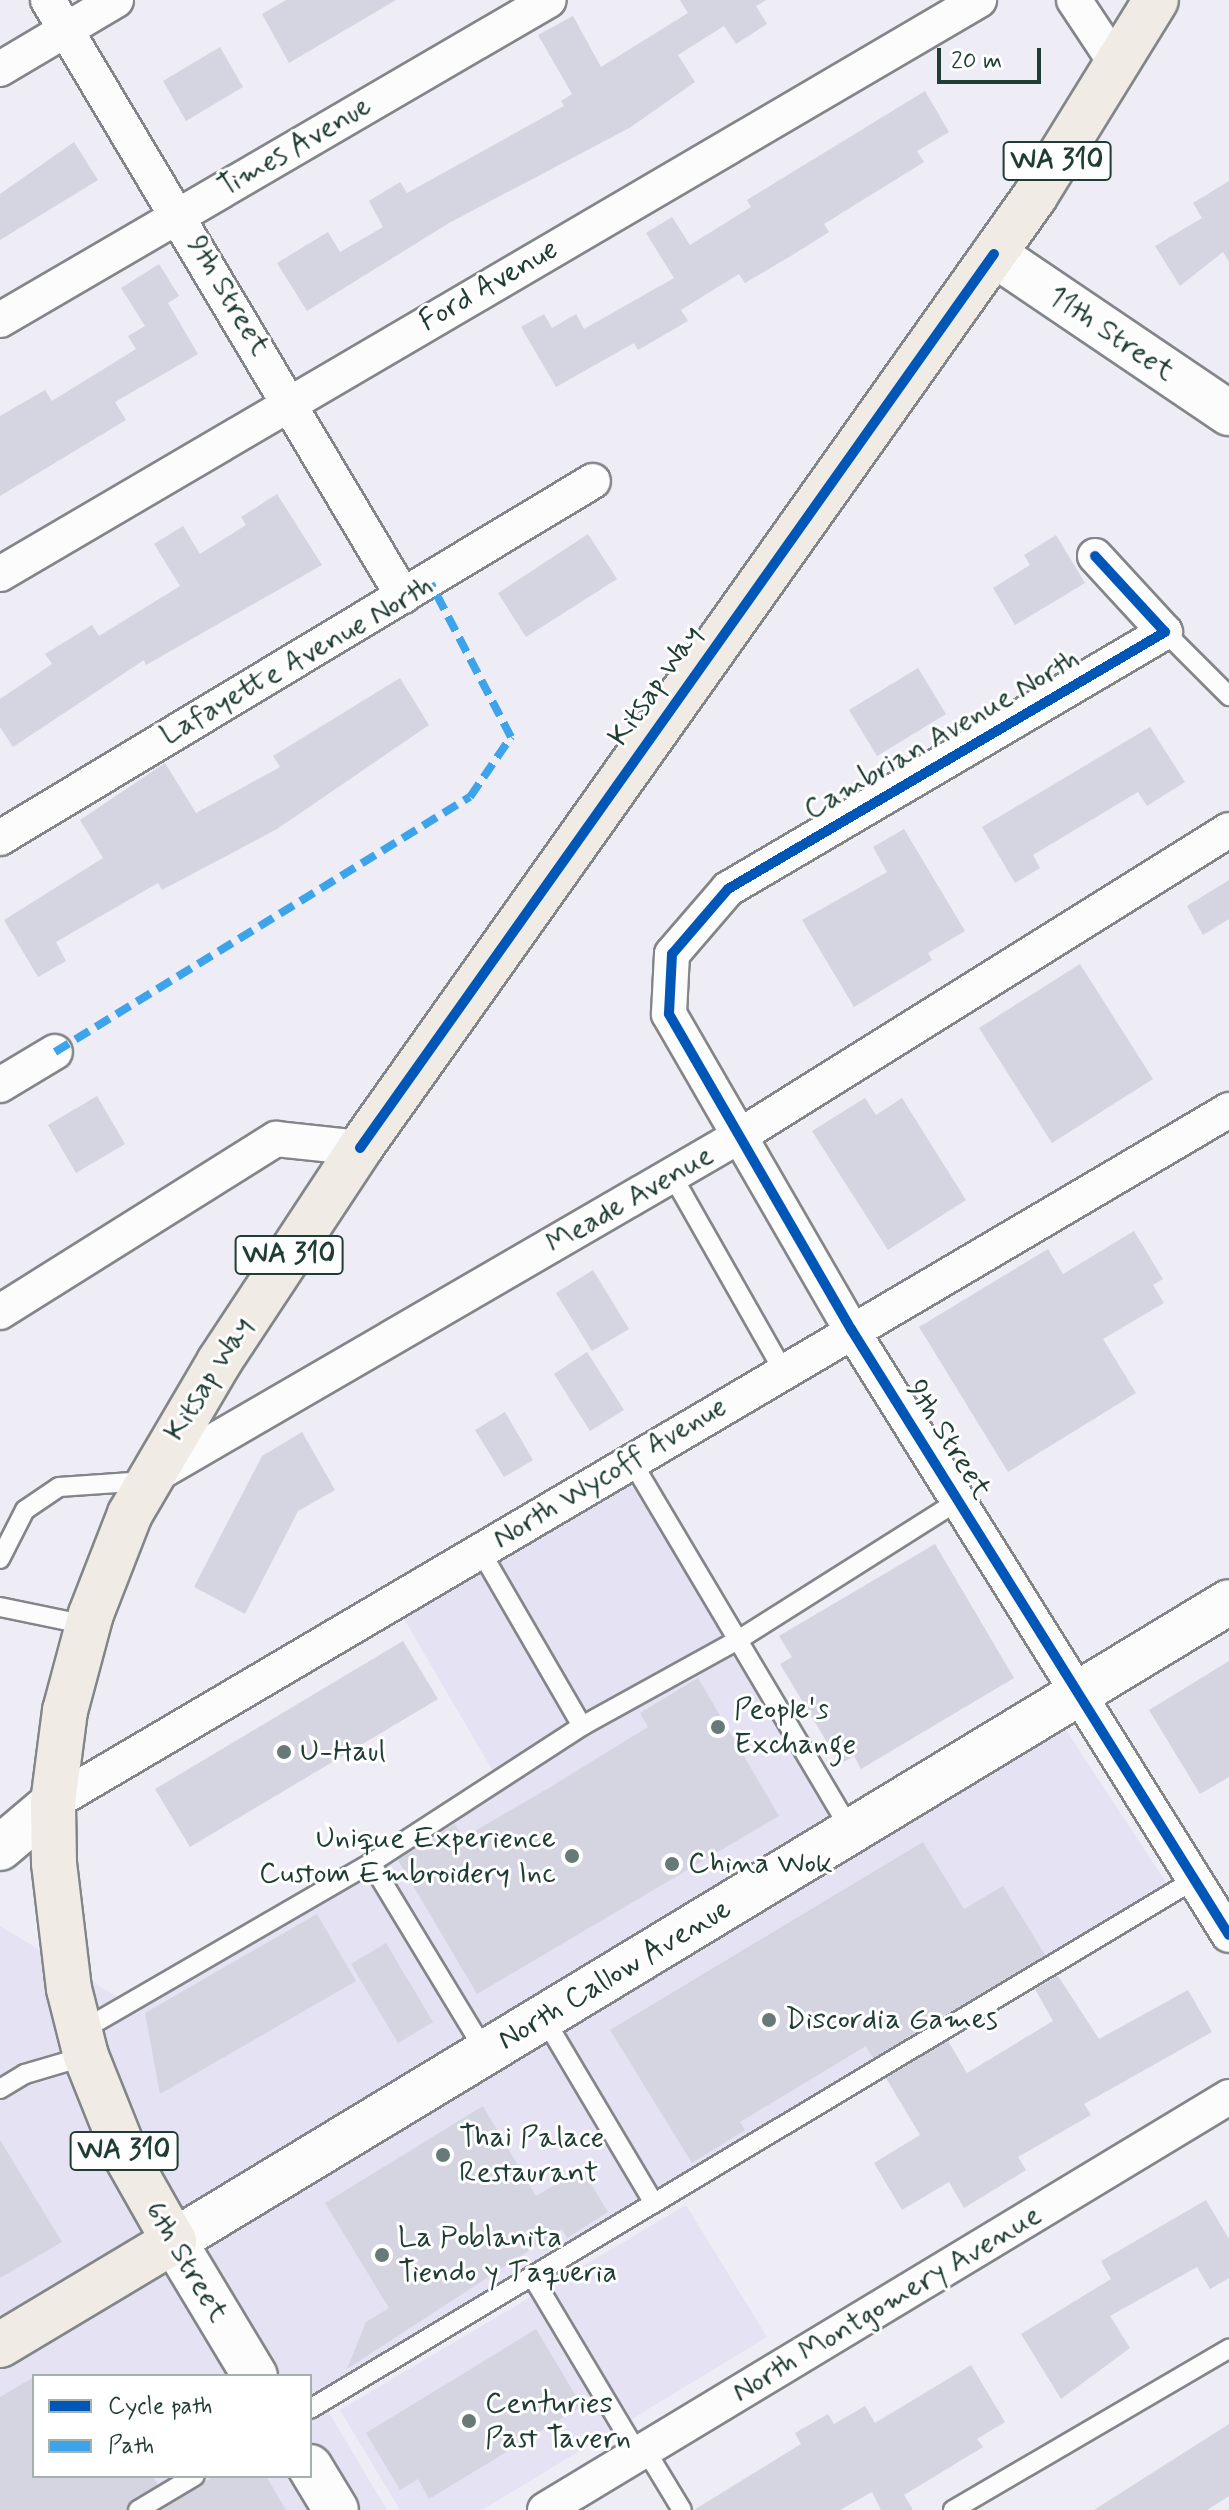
<!DOCTYPE html>
<style>
body{margin:0}
#map{position:relative;width:1229px;height:2510px;overflow:hidden;background:#eeecf4;font-family:Mynerve,sans-serif}
div>[style]{position:absolute}
[style*='--x']{left:calc(var(--x)*1px);top:calc(var(--y)*1px);width:calc(var(--w)*1px);rotate:calc(var(--a)*1deg)}
.built>*{inset:0;background:#e5e2f3}
.building>*{inset:0;background:#d5d4e1}
.roads{filter:drop-shadow(2px 0 #828688) drop-shadow(-2px 0 #828688) drop-shadow(0 2px #828688) drop-shadow(0 -2px #828688)}
.lane>*{height:18px;margin:-9px;padding:0 9px;transform-origin:9px;border-radius:9px;background:#fcfcfd}
.street>*{height:34px;margin:-17px;padding:0 17px;transform-origin:17px;border-radius:17px;background:#fcfcfd}
.secondary>*{height:44px;margin:-22px;padding:0 22px;transform-origin:22px;border-radius:22px;background:#fcfcfd}
.primary>*{height:44px;margin:-22px;padding:0 22px;transform-origin:22px;border-radius:22px;background:#f0ece5}
.quiet>*{height:8px;margin-top:-4px;transform-origin:0;background:repeating-linear-gradient(90deg,#3da4eb 0 16px,transparent 0 24px)}
.cycleway>*{height:10px;margin:-5px;padding:0 5px;transform-origin:5px;border-radius:5px;background:#0057b8}
.dots>*{width:22px;height:22px;translate:-50% -50%;box-sizing:border-box;border:4px solid #fff;border-radius:50%}
span{translate:-50% -50%;white-space:nowrap;text-align:center;line-height:1.15;-webkit-text-stroke:6px #fff;paint-order:stroke}
.shield-label span{padding:2px 6px;background:#fff;border:2px solid;border-radius:6px;-webkit-text-stroke-width:0}
.shield-label{font-size:28px;color:#1f3d34;font-weight:700}
.street-label{font-size:30px;color:#1f3d34}
.poi-label{font-size:30px;color:#1f3d34}
.left{translate:0 -50%;text-align:left}
.right{translate:-100% -50%;text-align:right}
.legend{position:absolute;left:32px;top:2374px;width:280px;height:104px;box-sizing:border-box;background:#fff;border:2px solid #a5b1ae;margin:0;padding:10px 14px;list-style:none;font-size:24px;color:#1f3d34}
.legend li{display:flex;align-items:center;gap:16px;height:40px}
.legend b{width:40px;border:2px solid #a5b1ae}
.scale{position:absolute;left:937px;top:48px;width:104px;height:36px;box-sizing:border-box;border:4px solid #1f3d34;border-top:0;padding-left:10px;font-size:24px;line-height:28px;white-space:nowrap;color:#1f3d34;-webkit-text-stroke:6px #fff;paint-order:stroke}
</style>
<div id="map">
<div class="built">
<div style="clip-path:polygon(evenodd,637px 1479px,833px 1812px,1041px 1692px,1173px 1893px,325px 2406px,387px 2510px,0 2510px,0 1926px,131px 2005px,501px 1785px,404px 1619px,637px 1479px,34px 2376px,310px 2376px,310px 2476px,34px 2476px,34px 2376px)"></div>
<div style="clip-path:polygon(686px 2205px,767px 2337px,482px 2510px,400px 2510px,340px 2410px)"></div>
</div>
<div class="building">
<div style="clip-path:polygon(286px 0,396px 0,289px 63px,262px 14px)"></div>
<div style="clip-path:polygon(680px 0,766px 0,756px 6px,767px 24px,736px 44px,724px 26px,678px 55px,695px 82px,631px 127px,449px 223px,307px 311px,277px 263px,328px 232px,340px 252px,383px 227px,369px 201px,400px 182px,407px 193px,564px 106px,561px 101px,572px 94px,538px 35px,573px 16px,601px 67px,688px 13px)"></div>
<div style="clip-path:polygon(220px 47px,243px 87px,186px 121px,163px 81px)"></div>
<div style="clip-path:polygon(925px 91px,949px 132px,917px 151px,924px 162px,824px 224px,829px 232px,794px 254px,745px 283px,739px 274px,681px 310px,688px 321px,638px 350px,634px 343px,556px 387px,521px 327px,544px 314px,552px 328px,576px 314px,584px 329px,674px 278px,646px 233px,672px 217px,690px 245px,751px 207px,747px 200px)"></div>
<div style="clip-path:polygon(74px 142px,98px 180px,0 240px,0 194px)"></div>
<div style="clip-path:polygon(1229px 181px,1229px 262px,1223px 252px,1180px 286px,1155px 246px,1202px 218px,1193px 203px)"></div>
<div style="clip-path:polygon(159px 264px,179px 296px,168px 303px,198px 354px,115px 402px,126px 420px,0 496px,0 416px,45px 390px,52px 401px,136px 349px,128px 336px,145px 326px,121px 288px)"></div>
<div style="clip-path:polygon(277px 494px,322px 565px,146px 665px,144px 660px,13px 747px,0 727px,0 699px,52px 664px,45px 654px,92px 625px,99px 636px,180px 586px,154px 544px,183px 526px,200px 554px,246px 525px,241px 517px)"></div>
<div style="clip-path:polygon(588px 534px,617px 579px,526px 637px,498px 593px)"></div>
<div style="clip-path:polygon(1056px 535px,1085px 583px,1015px 625px,993px 588px,1030px 565px,1024px 555px)"></div>
<div style="clip-path:polygon(918px 668px,946px 714px,877px 756px,849px 710px)"></div>
<div style="clip-path:polygon(400px 678px,429px 725px,277px 829px,162px 890px,158px 883px,56px 942px,66px 961px,38px 977px,4px 920px,103px 858px,80px 820px,165px 763px,196px 813px,280px 767px,273px 756px)"></div>
<div style="clip-path:polygon(1150px 727px,1185px 782px,1147px 806px,1138px 792px,1033px 855px,1040px 868px,1015px 883px,982px 827px)"></div>
<div style="clip-path:polygon(904px 829px,965px 931px,928px 953px,932px 960px,854px 1007px,802px 920px,887px 872px,873px 847px)"></div>
<div style="clip-path:polygon(1229px 880px,1229px 919px,1203px 935px,1187px 906px)"></div>
<div style="clip-path:polygon(1080px 964px,1153px 1079px,1052px 1143px,979px 1028px)"></div>
<div style="clip-path:polygon(97px 1096px,125px 1144px,76px 1173px,48px 1125px)"></div>
<div style="clip-path:polygon(865px 1098px,876px 1115px,902px 1098px,966px 1200px,888px 1250px,812px 1131px)"></div>
<div style="clip-path:polygon(1134px 1231px,1163px 1279px,1153px 1285px,1164px 1303px,1103px 1339px,1136px 1393px,1008px 1472px,919px 1327px,1048px 1249px,1063px 1274px)"></div>
<div style="clip-path:polygon(593px 1270px,629px 1329px,592px 1351px,556px 1293px)"></div>
<div style="clip-path:polygon(587px 1352px,624px 1410px,590px 1431px,554px 1374px)"></div>
<div style="clip-path:polygon(505px 1412px,533px 1460px,504px 1477px,475px 1430px)"></div>
<div style="clip-path:polygon(302px 1432px,335px 1490px,298px 1511px,245px 1614px,194px 1587px,262px 1456px)"></div>
<div style="clip-path:polygon(935px 1544px,1014px 1678px,861px 1769px,854px 1756px,840px 1764px,780px 1664px,792px 1657px,779px 1636px)"></div>
<div style="clip-path:polygon(403px 1641px,438px 1699px,190px 1847px,155px 1789px)"></div>
<div style="clip-path:polygon(1229px 1661px,1229px 1777px,1200px 1794px,1149px 1710px)"></div>
<div style="clip-path:polygon(698px 1678px,779px 1816px,477px 1994px,398px 1860px,455px 1824px,463px 1838px,547px 1789px,648px 1727px,640px 1713px)"></div>
<div style="clip-path:polygon(923px 1842px,964px 1909px,1003px 1886px,1045px 1955px,873px 2058px,866px 2046px,740px 2122px,745px 2130px,692px 2163px,610px 2030px)"></div>
<div style="clip-path:polygon(317px 1914px,356px 1981px,160px 2094px,145px 2013px)"></div>
<div style="clip-path:polygon(386px 1943px,433px 2022px,398px 2043px,351px 1964px)"></div>
<div style="clip-path:polygon(1058px 1976px,1099px 2039px,1188px 1990px,1212px 2032px,1084px 2104px,1091px 2115px,1018px 2157px,1026px 2170px,964px 2208px,949px 2182px,902px 2210px,874px 2163px,920px 2135px,886px 2078px,948px 2041px,967px 2073px,1053px 2021px,1035px 1989px)"></div>
<div style="clip-path:polygon(483px 2106px,536px 2196px,582px 2169px,608px 2212px,567px 2238px,562px 2229px,347px 2369px,366px 2322px,389px 2308px,325px 2203px)"></div>
<div style="clip-path:polygon(0 2140px,62px 2242px,0 2278px)"></div>
<div style="clip-path:polygon(1206px 2200px,1229px 2239px,1229px 2278px,1210px 2289px,1197px 2267px,1110px 2316px,1130px 2348px,1061px 2399px,1021px 2334px,1111px 2279px,1101px 2261px)"></div>
<div style="clip-path:polygon(536px 2329px,582px 2406px,429px 2499px,418px 2479px,400px 2490px,366px 2433px)"></div>
<div style="clip-path:polygon(971px 2365px,1005px 2422px,977px 2439px,983px 2447px,904px 2495px,913px 2510px,881px 2510px,872px 2492px,840px 2510px,694px 2510px,801px 2444px,795px 2433px,828px 2414px,834px 2424px,865px 2406px,875px 2423px)"></div>
<div style="clip-path:polygon(34px 2377px,34px 2476px,152px 2476px,158px 2484px,126px 2510px,0 2510px,0 2397px)"></div>
<div style="clip-path:polygon(1229px 2424px,1229px 2496px,1207px 2510px,1094px 2510px)"></div>
<div style="clip-path:polygon(214px 2476px,266px 2476px,286px 2510px,161px 2510px)"></div>
</div>
<div class="roads">
<div class="lane">
<div style="--x:1165;--y:632;--w:91;--a:45"></div>
<div style="--x:672;--y:1175;--w:224;--a:60.4"></div>
<div style="--x:631;--y:1460;--w:431;--a:59.3"></div>
<div style="--x:480;--y:1550;--w:203;--a:59.9"></div>
<div style="--x:0;--y:1559;--w:55;--a:-63"></div>
<div style="--x:25;--y:1510;--w:41;--a:-34.1"></div>
<div style="--x:59;--y:1487;--w:87;--a:-3.9"></div>
<div style="--x:0;--y:1607;--w:89;--a:11.7"></div>
<div style="--x:371;--y:1863;--w:222;--a:58.8"></div>
<div style="--x:544;--y:2018;--w:215;--a:59.3"></div>
<div style="--x:81;--y:2031;--w:335;--a:-30.1"></div>
<div style="--x:371;--y:1863;--w:252;--a:-33"></div>
<div style="--x:582;--y:1726;--w:178;--a:-28.9"></div>
<div style="--x:738;--y:1640;--w:260;--a:-32.3"></div>
<div style="--x:0;--y:2089;--w:29;--a:-31"></div>
<div style="--x:25;--y:2074;--w:64;--a:-16.4"></div>
<div style="--x:532;--y:2276;--w:207;--a:59.2"></div>
<div style="--x:310;--y:2409;--w:1030;--a:-30.9"></div>
<div style="--x:645;--y:2449;--w:71;--a:58.8"></div>
<div style="--x:138;--y:2510;--w:66;--a:-30.8"></div>
<div style="--x:953;--y:2510;--w:320;--a:-30.3"></div>
</div>
<div class="street">
<div style="--x:48;--y:0;--w:694;--a:59.22"></div>
<div style="--x:1074;--y:0;--w:78;--a:56.5"></div>
<div style="--x:0;--y:69;--w:135;--a:-30.7"></div>
<div style="--x:0;--y:320;--w:635;--a:-30.24"></div>
<div style="--x:1095;--y:556;--w:103;--a:47.4"></div>
<div style="--x:1165;--y:632;--w:507;--a:149.54"></div>
<div style="--x:728;--y:889;--w:86;--a:130.7"></div>
<div style="--x:672;--y:954;--w:60;--a:92.9"></div>
<div style="--x:669;--y:1014;--w:364;--a:60"></div>
<div style="--x:851;--y:1329;--w:714;--a:58.05"></div>
<div style="--x:0;--y:574;--w:1135;--a:-30.38"></div>
<div style="--x:0;--y:838;--w:692;--a:-31.05"></div>
<div style="--x:0;--y:1085;--w:64;--a:-31"></div>
<div style="--x:0;--y:1312;--w:326;--a:-32.1"></div>
<div style="--x:276;--y:1139;--w:84;--a:6.1"></div>
<div style="--x:150;--y:1478;--w:683;--a:-30.13"></div>
<div style="--x:741;--y:1135;--w:575;--a:-32.01"></div>
<div style="--x:53;--y:1803;--w:1365;--a:-30.51"></div>
<div style="--x:545;--y:2510;--w:799;--a:-31.12"></div>
</div>
<div class="secondary">
<div style="--x:994;--y:254;--w:284;--a:34.1"></div>
<div style="--x:0;--y:1848;--w:70;--a:-40.3"></div>
<div style="--x:255;--y:2376;--w:157;--a:-121"></div>
<div style="--x:174;--y:2241;--w:1233;--a:-31.2"></div>
<div style="--x:310;--y:2467;--w:50;--a:58.8"></div>
</div>
<div class="primary">
<div style="--x:0;--y:2345;--w:203;--a:-30.9"></div>
<div style="--x:174;--y:2241;--w:98;--a:-119.5"></div>
<div style="--x:126;--y:2156;--w:108;--a:-111.8"></div>
<div style="--x:86;--y:2056;--w:69;--a:-104.2"></div>
<div style="--x:69;--y:1989;--w:127;--a:-96.8"></div>
<div style="--x:54;--y:1863;--w:60;--a:-91"></div>
<div style="--x:53;--y:1803;--w:93;--a:-82.6"></div>
<div style="--x:65;--y:1711;--w:100;--a:-75"></div>
<div style="--x:91;--y:1614;--w:107;--a:-68.7"></div>
<div style="--x:130;--y:1514;--w:176;--a:-59.6"></div>
<div style="--x:219;--y:1362;--w:256;--a:-56.6"></div>
<div style="--x:360;--y:1148;--w:1167;--a:-54.66"></div>
<div style="--x:1035;--y:196;--w:230;--a:-58.3"></div>
</div>
</div>
<div class="quiet">
<div style="--x:55;--y:1052;--w:487;--a:-31.6"></div>
<div style="--x:470;--y:797;--w:73;--a:-55.7"></div>
<div style="--x:511;--y:737;--w:173;--a:-117.6"></div>
</div>
<div class="cycleway">
<div style="--x:1095;--y:556;--w:103;--a:47.4"></div>
<div style="--x:1165;--y:632;--w:507;--a:149.54"></div>
<div style="--x:728;--y:889;--w:86;--a:130.7"></div>
<div style="--x:672;--y:954;--w:60;--a:92.9"></div>
<div style="--x:669;--y:1014;--w:364;--a:60"></div>
<div style="--x:851;--y:1329;--w:714;--a:58.05"></div>
<div style="--x:360;--y:1148;--w:1096;--a:-54.66"></div>
</div>
<div class="dots">
<div style="left:718px;top:1727px;background:#677a77"></div>
<div style="left:284px;top:1752px;background:#677a77"></div>
<div style="left:572px;top:1856px;background:#677a77"></div>
<div style="left:672px;top:1864px;background:#677a77"></div>
<div style="left:769px;top:2020px;background:#677a77"></div>
<div style="left:443px;top:2155px;background:#677a77"></div>
<div style="left:382px;top:2255px;background:#677a77"></div>
<div style="left:469px;top:2421px;background:#677a77"></div>
</div>
<div class="shield-label">
<span style="left:1057px;top:161px">WA 310</span>
<span style="left:289px;top:1255px">WA 310</span>
<span style="left:124px;top:2151px">WA 310</span>
</div>
<div class="street-label">
<span style="left:295px;top:147px;rotate:-30deg">Times Avenue</span>
<span style="left:489px;top:286px;rotate:-30deg">Ford Avenue</span>
<span style="left:228px;top:296px;rotate:59deg">9th Street</span>
<span style="left:1111px;top:334px;rotate:34deg">11th Street</span>
<span style="left:297px;top:661px;rotate:-30deg">Lafayette Avenue North</span>
<span style="left:656px;top:686px;rotate:-55deg">Kitsap Way</span>
<span style="left:942px;top:735px;rotate:-30deg">Cambrian Avenue North</span>
<span style="left:630px;top:1200px;rotate:-30deg">Meade Avenue</span>
<span style="left:209px;top:1379px;rotate:-58deg">Kitsap Way</span>
<span style="left:948px;top:1440px;rotate:58deg">9th Street</span>
<span style="left:610px;top:1473px;rotate:-31deg">North Wycoff Avenue</span>
<span style="left:615px;top:1975px;rotate:-31deg">North Callow Avenue</span>
<span style="left:186px;top:2262px;rotate:59deg">6th Street</span>
<span style="left:887px;top:2304px;rotate:-31deg">North Montgomery Avenue</span>
</div>
<div class="poi-label">
<span class="left" style="left:734px;top:1727px">People's<br>Exchange</span>
<span class="left" style="left:300px;top:1752px">U-Haul</span>
<span class="right" style="left:556px;top:1856px">Unique Experience<br>Custom Embroidery Inc</span>
<span class="left" style="left:688px;top:1864px">China Wok</span>
<span class="left" style="left:785px;top:2020px">Discordia Games</span>
<span class="left" style="left:459px;top:2155px">Thai Palace<br>Restaurant</span>
<span class="left" style="left:398px;top:2255px">La Poblanita<br>Tiendo y Taqueria</span>
<span class="left" style="left:485px;top:2421px">Centuries<br>Past Tavern</span>
</div>
<ul class="legend">
<li><b style="height:10px;background:#0057b8"></b>Cycle path</li>
<li><b style="height:10px;background:#3da4eb"></b>Path</li>
</ul>
<div class="scale">20 m</div>
</div>
